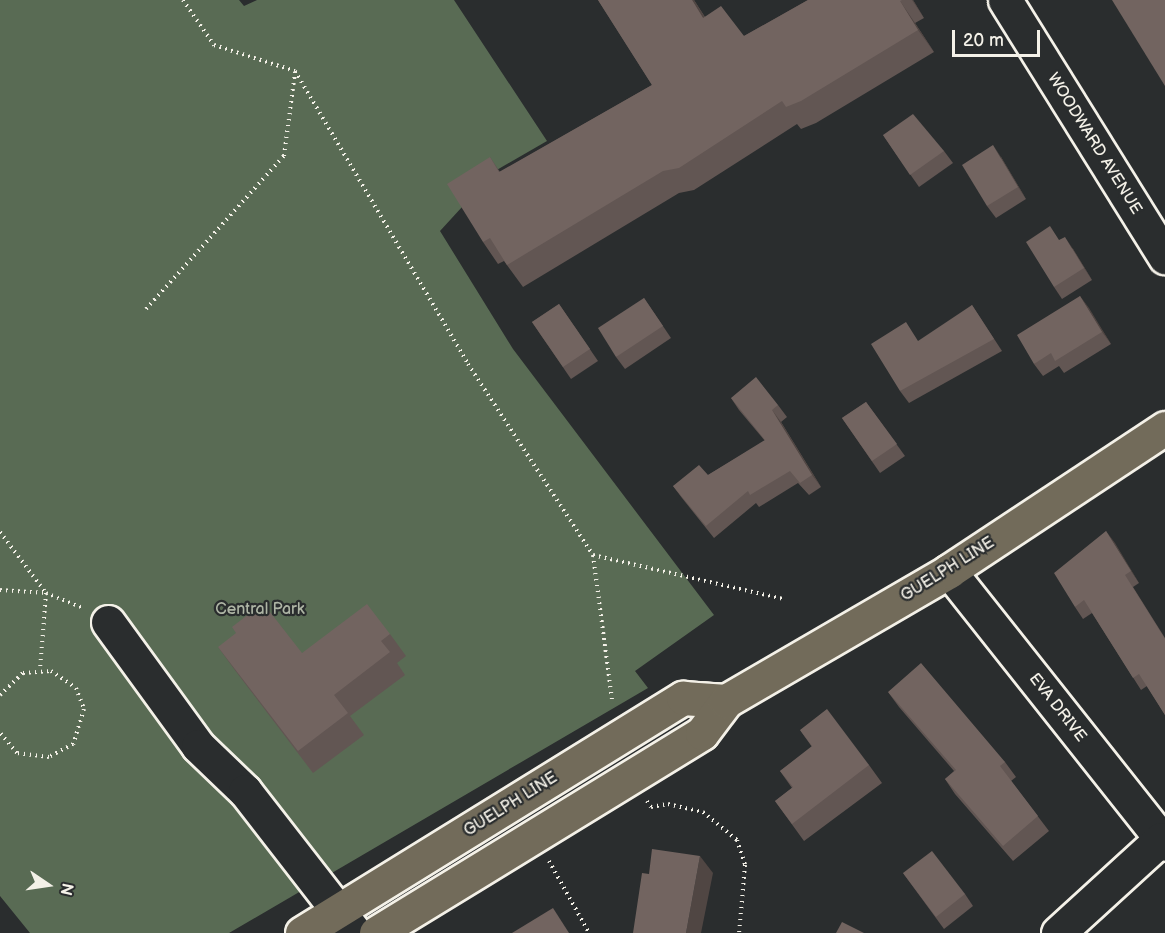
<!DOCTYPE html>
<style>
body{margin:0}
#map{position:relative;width:1165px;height:933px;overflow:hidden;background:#2a2d2e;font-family:"Balsamiq Sans",sans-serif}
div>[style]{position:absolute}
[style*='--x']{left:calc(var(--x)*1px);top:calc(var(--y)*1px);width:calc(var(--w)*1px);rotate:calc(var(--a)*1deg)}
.green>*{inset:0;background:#596b54}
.path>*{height:4px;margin-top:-2px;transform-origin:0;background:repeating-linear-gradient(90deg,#f4f1e8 0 1.5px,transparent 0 6px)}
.roads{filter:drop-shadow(2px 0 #f4f1e8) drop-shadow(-2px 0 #f4f1e8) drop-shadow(0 2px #f4f1e8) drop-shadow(0 -2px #f4f1e8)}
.minor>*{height:33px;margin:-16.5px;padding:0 16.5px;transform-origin:16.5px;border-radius:16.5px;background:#2a2d2e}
.major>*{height:33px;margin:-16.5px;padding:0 16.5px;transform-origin:16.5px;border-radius:16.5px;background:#726b5a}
.wall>*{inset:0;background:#625653}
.shaded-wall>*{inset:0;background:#504643}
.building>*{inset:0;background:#726460}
span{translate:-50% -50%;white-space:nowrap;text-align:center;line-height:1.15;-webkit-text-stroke:4.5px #2a2d2e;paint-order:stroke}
.street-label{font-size:16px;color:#f4f1e8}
.park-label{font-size:16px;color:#aeb5a5}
.north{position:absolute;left:18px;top:855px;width:60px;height:60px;-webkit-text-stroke:4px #2a2d2e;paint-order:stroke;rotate:103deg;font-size:16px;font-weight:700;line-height:24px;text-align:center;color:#f4f1e8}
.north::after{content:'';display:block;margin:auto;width:21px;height:27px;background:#f4f1e8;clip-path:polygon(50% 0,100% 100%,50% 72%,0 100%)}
.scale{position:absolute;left:952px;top:30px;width:88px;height:27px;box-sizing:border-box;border:3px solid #f4f1e8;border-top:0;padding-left:8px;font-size:18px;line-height:21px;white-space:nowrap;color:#f4f1e8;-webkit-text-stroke:4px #2a2d2e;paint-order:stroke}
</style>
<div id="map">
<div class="green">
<div style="clip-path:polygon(0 0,239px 0,244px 6px,257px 0,454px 0,547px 141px,495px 171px,440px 231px,513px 349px,714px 615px,635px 671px,648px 688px,229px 933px,30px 933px,0 896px)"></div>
</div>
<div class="path">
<div style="--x:183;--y:0;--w:55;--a:55.4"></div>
<div style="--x:214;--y:45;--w:85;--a:17.8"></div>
<div style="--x:295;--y:71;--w:340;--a:59.4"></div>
<div style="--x:468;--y:364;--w:228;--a:56.8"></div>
<div style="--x:593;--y:555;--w:146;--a:82.5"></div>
<div style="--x:146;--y:309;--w:206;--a:-48"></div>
<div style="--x:284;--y:156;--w:85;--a:-82.5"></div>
<div style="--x:0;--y:532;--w:76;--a:53"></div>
<div style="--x:46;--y:593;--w:76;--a:94.5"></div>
<div style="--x:593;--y:555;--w:196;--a:13"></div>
<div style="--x:0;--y:590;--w:46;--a:3.7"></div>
<div style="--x:46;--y:593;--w:38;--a:22"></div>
<div style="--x:0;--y:695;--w:32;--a:-44"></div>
<div style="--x:23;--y:673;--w:28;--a:-4"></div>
<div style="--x:51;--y:671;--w:30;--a:34"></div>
<div style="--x:76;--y:688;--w:22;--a:69"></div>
<div style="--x:84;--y:709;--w:37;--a:107"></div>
<div style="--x:73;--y:744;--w:27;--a:152"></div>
<div style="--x:49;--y:757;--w:32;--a:-173"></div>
<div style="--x:17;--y:753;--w:26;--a:-130"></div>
<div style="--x:647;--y:801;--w:7;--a:56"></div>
<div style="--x:651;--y:807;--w:17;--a:-10"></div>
<div style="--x:668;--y:804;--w:36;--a:13"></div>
<div style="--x:703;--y:812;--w:44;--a:39.5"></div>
<div style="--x:737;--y:840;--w:26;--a:72"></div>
<div style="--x:745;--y:865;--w:68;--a:95"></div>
<div style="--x:549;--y:861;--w:82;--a:60.9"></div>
</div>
<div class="roads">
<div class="minor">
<div style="--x:1005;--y:0;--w:303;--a:58.1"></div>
<div style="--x:949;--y:571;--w:348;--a:51.6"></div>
<div style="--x:108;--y:622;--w:153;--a:54"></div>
<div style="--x:198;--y:746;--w:65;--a:43.8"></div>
<div style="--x:245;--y:791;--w:180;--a:52.2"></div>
<div style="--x:1058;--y:933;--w:139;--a:-42.4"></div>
</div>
<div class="major">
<div style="--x:302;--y:933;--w:448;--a:-31.7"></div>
<div style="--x:683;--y:698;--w:43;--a:4"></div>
<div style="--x:376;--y:933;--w:382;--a:-31.5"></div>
<div style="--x:702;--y:733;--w:40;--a:-53"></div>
<div style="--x:726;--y:701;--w:258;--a:-30.2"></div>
<div style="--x:949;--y:571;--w:259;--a:-33.5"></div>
</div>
</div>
<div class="wall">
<div style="clip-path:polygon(598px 0,694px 0,705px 17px,744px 36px,808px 0,913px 0,924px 18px,915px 23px,934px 52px,816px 123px,801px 129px,797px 124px,694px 190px,679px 193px,523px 287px,504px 261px,498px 264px,483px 242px,490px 157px,500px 172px,652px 85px)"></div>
<div style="clip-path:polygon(883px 135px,944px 151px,953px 163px,919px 187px)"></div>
<div style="clip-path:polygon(1001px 157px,1026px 199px,996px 218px,987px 206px)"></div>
<div style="clip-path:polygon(1059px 240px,1073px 249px,1092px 280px,1062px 299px,1054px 287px)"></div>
<div style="clip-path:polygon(1080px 296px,1111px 344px,1064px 373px,1059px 366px,1043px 376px,1034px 364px)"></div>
<div style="clip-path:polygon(644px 298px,671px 338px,625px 369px,616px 357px)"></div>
<div style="clip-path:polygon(559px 304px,598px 361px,571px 379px,532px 322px)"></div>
<div style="clip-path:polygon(972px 305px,1002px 351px,909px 403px,900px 391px)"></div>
<div style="clip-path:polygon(731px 398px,778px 405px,787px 417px,781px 422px,821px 487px,809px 495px,798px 483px,759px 507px,756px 503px,714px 538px,682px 498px,673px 486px,708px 475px,765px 441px,739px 410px)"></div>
<div style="clip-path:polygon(866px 402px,905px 456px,880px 473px,842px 418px)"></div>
<div style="clip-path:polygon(1106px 531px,1139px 583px,1133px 587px,1165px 638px,1165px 715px,1147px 686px,1141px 690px,1092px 613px,1083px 619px,1075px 607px)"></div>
<div style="clip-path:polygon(390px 634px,406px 656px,397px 663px,405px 675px,350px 716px,364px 735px,313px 773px,234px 669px,218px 647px,302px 653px)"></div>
<div style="clip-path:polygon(888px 692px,1005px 762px,1016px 777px,1011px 781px,1049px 831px,1013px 861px,955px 794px,945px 779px,954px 771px,899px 707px)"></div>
<div style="clip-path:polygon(800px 730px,869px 765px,882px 783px,804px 841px,775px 801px,792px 788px,780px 771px,812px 747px)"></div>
<div style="clip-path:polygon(903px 873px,965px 894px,973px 906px,944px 929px)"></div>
</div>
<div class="shaded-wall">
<div style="clip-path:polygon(692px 0,694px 0,719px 40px,703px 18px)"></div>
<div style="clip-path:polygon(912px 0,913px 0,924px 18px)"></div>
<div style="clip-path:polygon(900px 1px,915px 23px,934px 52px,918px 30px)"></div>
<div style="clip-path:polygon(993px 145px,1001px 157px,1026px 199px,1018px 187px)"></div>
<div style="clip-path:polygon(1065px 237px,1073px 249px,1092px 280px,1084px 268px)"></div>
<div style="clip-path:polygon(1080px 296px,1089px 308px,1111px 344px,1102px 332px)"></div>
<div style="clip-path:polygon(772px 410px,781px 422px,821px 487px,812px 475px)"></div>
<div style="clip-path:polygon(1106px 531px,1115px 543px,1139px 583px,1131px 571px)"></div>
<div style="clip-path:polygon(700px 856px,713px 873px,701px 933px,686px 933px)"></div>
</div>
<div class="building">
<div style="clip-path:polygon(598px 0,692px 0,703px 18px,721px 6px,744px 36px,808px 0,902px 0,900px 1px,918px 30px,801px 101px,786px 107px,782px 101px,679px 168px,663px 171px,507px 265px,490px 238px,483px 242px,447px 184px,490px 157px,499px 172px,652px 85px)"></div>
<div style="clip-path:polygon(1112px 0,1165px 0,1165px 86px)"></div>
<div style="clip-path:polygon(913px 114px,944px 151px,910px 175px,883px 135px)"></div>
<div style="clip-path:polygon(993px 145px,1018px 187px,987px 206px,962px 165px)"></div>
<div style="clip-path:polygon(1050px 226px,1059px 240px,1065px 237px,1084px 268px,1054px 287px,1026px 242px)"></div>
<div style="clip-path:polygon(1080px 296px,1102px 332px,1055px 361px,1051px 353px,1034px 364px,1017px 335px)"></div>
<div style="clip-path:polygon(644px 298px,663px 326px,616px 357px,598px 328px)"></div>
<div style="clip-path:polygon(559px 304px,590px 349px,563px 367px,532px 322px)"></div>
<div style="clip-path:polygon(972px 305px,994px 339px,900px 391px,871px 344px,906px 322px,918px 341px)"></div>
<div style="clip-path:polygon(756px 377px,778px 405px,772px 410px,812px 475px,800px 483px,790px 471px,750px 495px,748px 491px,706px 526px,673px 486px,699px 465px,708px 475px,765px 440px,731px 398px)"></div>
<div style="clip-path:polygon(866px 402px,897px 444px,872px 461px,842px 418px)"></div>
<div style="clip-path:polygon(1106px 531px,1131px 571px,1125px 575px,1165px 639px,1165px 715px,1139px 674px,1133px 678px,1084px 600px,1075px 607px,1054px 573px)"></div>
<div style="clip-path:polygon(263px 603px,302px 653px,367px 604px,390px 634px,381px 641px,390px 652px,334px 695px,348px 713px,298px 751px,218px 647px,236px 633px,232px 627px)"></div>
<div style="clip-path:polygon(921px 663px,1005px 762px,1000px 766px,1038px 816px,1003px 846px,945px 779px,956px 770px,888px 692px)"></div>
<div style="clip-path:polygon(827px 709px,869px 765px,792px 824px,775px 801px,793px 787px,780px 771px,812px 746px,800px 730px)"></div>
<div style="clip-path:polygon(652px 849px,700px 856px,686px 933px,633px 933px,642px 873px,649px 874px)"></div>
<div style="clip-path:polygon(932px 851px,965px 894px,936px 917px,903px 873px)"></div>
<div style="clip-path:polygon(553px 908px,569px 933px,512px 933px)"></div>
<div style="clip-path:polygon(842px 922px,864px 933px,836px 933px)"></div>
</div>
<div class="street-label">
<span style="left:1094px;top:144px;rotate:58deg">WOODWARD AVENUE</span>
<span style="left:948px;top:570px;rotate:-32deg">GUELPH LINE</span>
<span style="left:1057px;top:708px;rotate:52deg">EVA DRIVE</span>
<span style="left:511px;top:805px;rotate:-32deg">GUELPH LINE</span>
</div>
<div class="park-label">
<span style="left:260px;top:610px">Central Park</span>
</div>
<div class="north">N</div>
<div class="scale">20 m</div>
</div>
